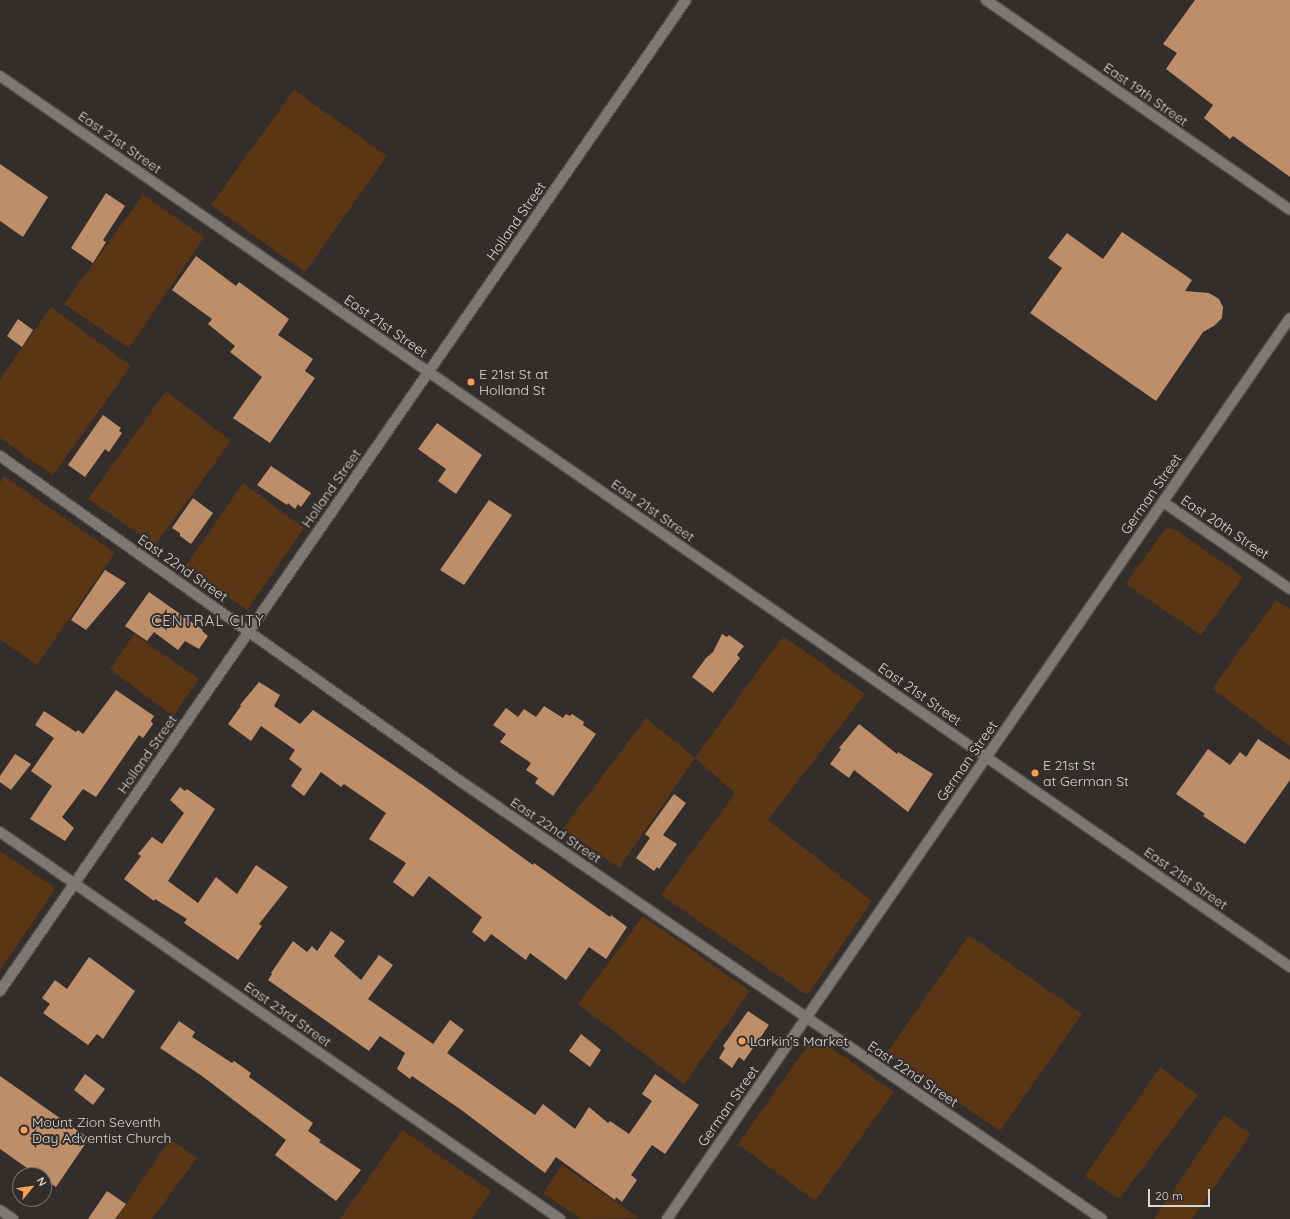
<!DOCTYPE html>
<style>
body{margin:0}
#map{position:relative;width:1290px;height:1219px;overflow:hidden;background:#332e2b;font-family:Quicksand,sans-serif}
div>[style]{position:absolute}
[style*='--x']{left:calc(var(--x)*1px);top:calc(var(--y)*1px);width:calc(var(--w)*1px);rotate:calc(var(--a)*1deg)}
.green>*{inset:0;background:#5b3614}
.building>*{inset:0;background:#be8e68}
.roads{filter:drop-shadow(1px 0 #4f4b49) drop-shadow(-1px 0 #4f4b49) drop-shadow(0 1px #4f4b49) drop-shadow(0 -1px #4f4b49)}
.street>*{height:10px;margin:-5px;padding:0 5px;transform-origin:5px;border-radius:5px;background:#7d7874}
.secondary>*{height:10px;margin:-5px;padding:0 5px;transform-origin:5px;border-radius:5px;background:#7d7874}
.dots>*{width:11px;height:11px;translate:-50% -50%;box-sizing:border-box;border:2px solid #332e2b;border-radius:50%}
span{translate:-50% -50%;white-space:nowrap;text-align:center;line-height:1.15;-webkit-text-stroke:4px #332e2b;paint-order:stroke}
.street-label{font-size:14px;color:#d8d5d3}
.poi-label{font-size:14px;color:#d8d5d3}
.left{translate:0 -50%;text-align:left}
.neighbourhood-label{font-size:15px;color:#cac5c0;letter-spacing:1px}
.north{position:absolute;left:12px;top:1167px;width:40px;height:40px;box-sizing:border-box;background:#332e2b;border:1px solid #75716e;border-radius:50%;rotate:61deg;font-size:11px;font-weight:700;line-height:16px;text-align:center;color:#d8d5d3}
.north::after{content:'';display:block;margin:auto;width:14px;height:18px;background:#fa9f4e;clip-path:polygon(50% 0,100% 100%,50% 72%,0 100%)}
.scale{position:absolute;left:1148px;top:1189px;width:62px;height:18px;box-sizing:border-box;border:2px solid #d8d5d3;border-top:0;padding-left:5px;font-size:12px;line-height:14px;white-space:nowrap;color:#d8d5d3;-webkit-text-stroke:3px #332e2b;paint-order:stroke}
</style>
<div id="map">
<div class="green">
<div style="clip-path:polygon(294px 90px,387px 156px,305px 272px,211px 205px)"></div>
<div style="clip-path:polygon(143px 195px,204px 237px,129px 348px,64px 304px)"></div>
<div style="clip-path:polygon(51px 307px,131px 366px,53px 475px,0 438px,0 379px)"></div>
<div style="clip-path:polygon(166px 391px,231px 441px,155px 545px,88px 499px)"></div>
<div style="clip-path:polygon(4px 476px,115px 553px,37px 665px,0 639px,0 483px)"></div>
<div style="clip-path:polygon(243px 483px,304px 528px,247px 610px,185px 567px)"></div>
<div style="clip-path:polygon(1168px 528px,1176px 530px,1243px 577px,1201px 635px,1126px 584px,1165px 529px)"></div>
<div style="clip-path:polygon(1276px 600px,1290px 609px,1290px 746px,1212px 689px)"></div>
<div style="clip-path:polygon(134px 634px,199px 679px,173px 716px,110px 669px)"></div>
<div style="clip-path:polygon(783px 636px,865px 694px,768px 820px,872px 901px,809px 993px,805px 994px,661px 895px,735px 793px,695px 758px,619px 868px,563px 828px,646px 718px,695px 758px)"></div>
<div style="clip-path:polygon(0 851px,52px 886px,54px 891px,0 970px)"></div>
<div style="clip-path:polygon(643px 916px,750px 991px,684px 1084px,578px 1004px)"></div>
<div style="clip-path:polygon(969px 935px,1082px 1014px,1000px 1131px,887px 1053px)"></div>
<div style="clip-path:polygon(813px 1038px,817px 1038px,894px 1092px,815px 1201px,738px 1144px)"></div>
<div style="clip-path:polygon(1160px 1067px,1198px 1095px,1119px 1199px,1085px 1176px)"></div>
<div style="clip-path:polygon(1224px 1115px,1251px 1134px,1192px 1219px,1154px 1219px)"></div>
<div style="clip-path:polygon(402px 1130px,491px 1191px,472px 1219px,340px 1219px)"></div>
<div style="clip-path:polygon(170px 1139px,197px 1158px,152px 1219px,116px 1219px)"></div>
<div style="clip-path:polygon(562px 1165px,639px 1218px,581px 1219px,543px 1193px)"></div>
</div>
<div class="building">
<div style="clip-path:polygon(1195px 0,1290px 0,1290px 177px,1233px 136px,1230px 139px,1204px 118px,1213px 105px,1166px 69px,1177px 53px,1163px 44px)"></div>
<div style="clip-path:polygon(0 164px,48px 197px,23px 237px,0 221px)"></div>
<div style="clip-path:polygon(106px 193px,125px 206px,103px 240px,106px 242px,93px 263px,71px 248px)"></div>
<div style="clip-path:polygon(1122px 232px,1192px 280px,1185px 291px,1209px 293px,1219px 299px,1223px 307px,1222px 318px,1214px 326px,1203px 332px,1156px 401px,1030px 313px,1062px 268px,1048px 258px,1067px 233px,1103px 259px)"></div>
<div style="clip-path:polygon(196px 256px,236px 286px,239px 282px,289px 319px,278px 335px,313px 359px,305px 371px,315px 378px,270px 443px,233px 418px,262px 377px,230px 352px,235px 346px,208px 324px,212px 319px,172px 290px)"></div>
<div style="clip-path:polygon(18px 319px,33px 330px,22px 347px,7px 336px)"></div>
<div style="clip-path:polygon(103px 415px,121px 428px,119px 431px,122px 433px,109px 452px,105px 449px,85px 477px,68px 465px)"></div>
<div style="clip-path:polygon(437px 423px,482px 455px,456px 494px,438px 481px,446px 469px,418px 449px)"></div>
<div style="clip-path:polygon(271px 466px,311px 493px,301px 507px,298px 504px,295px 509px,288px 503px,287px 505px,257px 485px)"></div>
<div style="clip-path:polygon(193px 498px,213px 513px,191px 544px,180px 536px,180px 533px,172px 528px)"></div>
<div style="clip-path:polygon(489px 500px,512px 515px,464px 585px,440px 570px)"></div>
<div style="clip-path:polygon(105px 570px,126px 583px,86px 630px,71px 620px)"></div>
<div style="clip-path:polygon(149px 592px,203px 630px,202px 631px,208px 636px,199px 649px,185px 641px,178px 650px,154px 632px,147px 641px,125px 626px)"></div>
<div style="clip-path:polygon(722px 634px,727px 637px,729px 635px,744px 646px,737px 655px,740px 658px,713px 693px,692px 677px,706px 658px,713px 652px)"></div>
<div style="clip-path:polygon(259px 682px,280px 695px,274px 706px,300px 724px,313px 710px,424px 786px,533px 865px,534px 863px,610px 917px,611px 915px,627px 927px,606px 959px,589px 947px,566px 980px,530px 953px,526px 960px,491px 934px,485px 942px,472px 932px,482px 917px,429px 876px,413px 897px,393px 882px,406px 863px,369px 839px,386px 813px,344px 784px,341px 787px,321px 772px,304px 796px,291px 786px,302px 769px,289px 759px,295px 750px,261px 726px,251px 741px,228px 724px,241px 706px,240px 705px)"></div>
<div style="clip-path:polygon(116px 690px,154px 716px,151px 721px,153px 724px,143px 738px,139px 735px,96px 797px,83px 789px,62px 817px,74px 828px,65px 841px,30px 819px,52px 786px,31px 771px,54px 738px,35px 725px,44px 711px,76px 732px,78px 730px,83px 734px)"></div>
<div style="clip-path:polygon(544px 706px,563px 718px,566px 714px,570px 716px,572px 714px,584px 722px,583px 725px,596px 734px,553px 796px,535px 783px,538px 778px,526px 770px,531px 763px,500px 742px,506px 734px,493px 725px,506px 708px,518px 717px,524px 709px,536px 717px)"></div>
<div style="clip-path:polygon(859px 724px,897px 754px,898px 752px,933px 774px,908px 812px,854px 770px,849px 778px,830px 764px,841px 749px,839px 748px)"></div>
<div style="clip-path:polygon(1258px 739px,1290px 760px,1290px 780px,1245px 844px,1203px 816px,1205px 814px,1176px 794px,1208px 749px,1230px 765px,1240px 752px,1246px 757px)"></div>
<div style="clip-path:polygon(15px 754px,31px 764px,11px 790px,0 782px,0 776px)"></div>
<div style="clip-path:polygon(180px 787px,185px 791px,187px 789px,215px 809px,168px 881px,198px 903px,216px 877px,237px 894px,256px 865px,288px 887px,259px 924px,262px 926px,238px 960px,184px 923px,187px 919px,155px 899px,154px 901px,124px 879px,141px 856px,138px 854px,152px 837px,162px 844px,184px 813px,170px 800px)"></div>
<div style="clip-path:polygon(674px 794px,686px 803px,663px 835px,677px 844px,659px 869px,657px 867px,654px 871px,636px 858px,650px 838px,645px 834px)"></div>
<div style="clip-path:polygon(331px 931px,345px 941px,334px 956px,361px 980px,379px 955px,393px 965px,368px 999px,433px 1044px,450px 1020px,464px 1030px,447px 1053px,535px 1115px,543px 1104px,575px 1129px,589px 1107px,608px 1123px,610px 1121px,629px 1134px,652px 1101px,642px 1094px,655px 1074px,699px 1105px,665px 1154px,652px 1145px,631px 1175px,637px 1180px,622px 1202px,616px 1197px,615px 1200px,556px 1157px,545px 1173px,460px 1109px,412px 1076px,410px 1079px,397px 1069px,405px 1053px,380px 1036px,369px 1051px,268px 980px,272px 974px,271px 973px,293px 941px,307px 952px,312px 946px,317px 951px)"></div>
<div style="clip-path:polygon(89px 957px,135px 991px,103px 1039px,97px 1034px,88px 1045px,43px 1013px,50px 1004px,42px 998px,55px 980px,67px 989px)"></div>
<div style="clip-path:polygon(748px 1011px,769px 1025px,744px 1061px,739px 1057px,732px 1068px,719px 1058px,725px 1048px,723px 1046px)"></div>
<div style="clip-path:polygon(179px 1021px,195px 1032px,192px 1037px,232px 1063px,234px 1061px,251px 1073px,249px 1077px,313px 1123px,308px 1131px,321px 1140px,319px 1142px,361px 1170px,336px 1201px,275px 1155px,286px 1140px,202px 1076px,160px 1048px)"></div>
<div style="clip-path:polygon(581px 1034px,601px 1050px,590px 1067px,569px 1051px)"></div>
<div style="clip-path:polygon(85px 1074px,105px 1089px,93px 1105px,74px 1090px)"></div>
<div style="clip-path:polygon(0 1076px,91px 1140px,88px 1140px,56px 1187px,44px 1179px,44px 1175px,37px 1175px,0 1149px)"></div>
<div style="clip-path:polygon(107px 1191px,126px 1204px,115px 1219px,88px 1219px)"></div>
</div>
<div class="roads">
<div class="street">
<div style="--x:986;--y:0;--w:369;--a:34.6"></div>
<div style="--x:0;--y:456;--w:563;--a:35.24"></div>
<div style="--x:460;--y:781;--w:777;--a:34.3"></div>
<div style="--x:1163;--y:502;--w:154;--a:34.4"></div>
<div style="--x:0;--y:832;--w:681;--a:34.65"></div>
<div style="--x:0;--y:991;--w:1205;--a:-55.31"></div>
<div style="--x:0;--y:1210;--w:16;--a:35"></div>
<div style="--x:667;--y:1219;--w:1095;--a:-55.34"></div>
</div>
<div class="secondary">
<div style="--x:0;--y:76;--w:1568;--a:34.63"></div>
</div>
</div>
<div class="dots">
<div style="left:471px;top:382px;background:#fa9f4e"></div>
<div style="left:1035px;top:773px;background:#fa9f4e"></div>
<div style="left:742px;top:1041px;background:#fa9f4e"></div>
<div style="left:24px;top:1130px;background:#fa9f4e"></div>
</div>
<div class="street-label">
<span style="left:1146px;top:94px;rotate:35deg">East 19th Street</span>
<span style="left:120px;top:142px;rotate:35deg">East 21st Street</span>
<span style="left:516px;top:221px;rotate:-55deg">Holland Street</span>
<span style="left:386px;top:326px;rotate:35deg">East 21st Street</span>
<span style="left:331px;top:488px;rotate:-55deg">Holland Street</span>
<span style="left:1151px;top:494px;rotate:-55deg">German Street</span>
<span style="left:653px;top:510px;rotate:35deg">East 21st Street</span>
<span style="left:1225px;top:527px;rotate:34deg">East 20th Street</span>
<span style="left:183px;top:568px;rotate:35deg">East 22nd Street</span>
<span style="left:920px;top:694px;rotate:35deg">East 21st Street</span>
<span style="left:147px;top:754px;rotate:-55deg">Holland Street</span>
<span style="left:967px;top:761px;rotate:-55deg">German Street</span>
<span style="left:556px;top:830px;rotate:34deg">East 22nd Street</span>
<span style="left:1186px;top:878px;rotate:35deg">East 21st Street</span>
<span style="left:288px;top:1014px;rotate:35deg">East 23rd Street</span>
<span style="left:913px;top:1074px;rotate:34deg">East 22nd Street</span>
<span style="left:728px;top:1106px;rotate:-55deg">German Street</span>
</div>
<div class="poi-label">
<span class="left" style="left:479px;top:382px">E 21st St at<br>Holland St</span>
<span class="left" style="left:1043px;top:773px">E 21st St<br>at German St</span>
<span class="left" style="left:750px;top:1041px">Larkin's Market</span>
<span class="left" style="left:32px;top:1130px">Mount Zion Seventh<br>Day Adventist Church</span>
</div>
<div class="neighbourhood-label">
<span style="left:208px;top:621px">CENTRAL CITY</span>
</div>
<div class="north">N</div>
<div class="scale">20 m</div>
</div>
